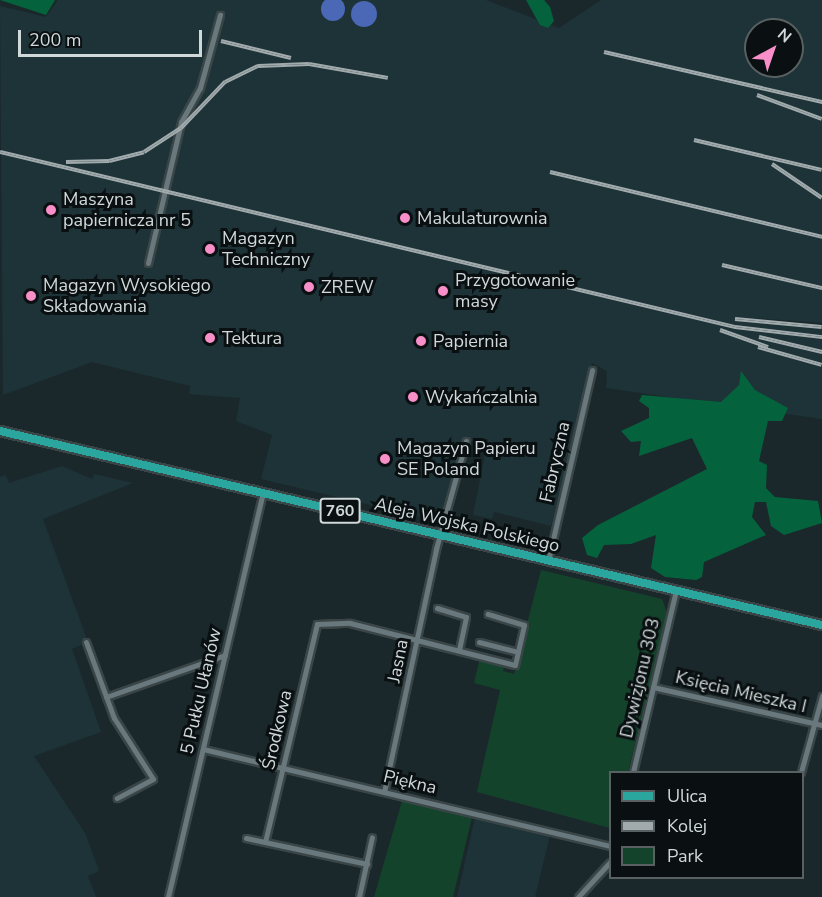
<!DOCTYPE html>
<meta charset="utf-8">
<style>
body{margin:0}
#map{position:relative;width:822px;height:897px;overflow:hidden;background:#1b282b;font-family:"Nunito Sans",sans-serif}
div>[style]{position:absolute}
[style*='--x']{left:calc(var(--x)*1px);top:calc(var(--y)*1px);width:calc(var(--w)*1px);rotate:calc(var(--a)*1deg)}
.built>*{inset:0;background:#1d3337}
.green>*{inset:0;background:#14432c}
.forest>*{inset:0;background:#04633d}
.water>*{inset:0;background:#4a68b5}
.round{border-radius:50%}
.roads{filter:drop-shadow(2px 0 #3a4547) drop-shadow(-2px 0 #3a4547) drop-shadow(0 2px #3a4547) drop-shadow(0 -2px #3a4547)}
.minor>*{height:5px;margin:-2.5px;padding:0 2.5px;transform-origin:2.5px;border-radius:2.5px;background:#69787c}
.primary>*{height:8px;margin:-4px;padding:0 4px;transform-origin:4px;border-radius:4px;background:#2aa69f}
.rail>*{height:4px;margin-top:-2px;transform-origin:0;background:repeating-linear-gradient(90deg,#0a1011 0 4.5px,#a1aaac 0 9px);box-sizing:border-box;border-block:2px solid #a1aaac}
.dots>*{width:16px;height:16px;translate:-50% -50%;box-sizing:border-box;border:3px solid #0a1011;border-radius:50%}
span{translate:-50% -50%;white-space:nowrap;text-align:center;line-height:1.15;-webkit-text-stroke:6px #0a1011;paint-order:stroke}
.shield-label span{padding:2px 4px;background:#0a1011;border:2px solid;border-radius:4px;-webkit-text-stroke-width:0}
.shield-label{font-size:16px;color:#d0d8da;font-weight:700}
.poi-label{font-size:18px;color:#d0d8da}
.left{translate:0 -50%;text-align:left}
.street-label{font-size:18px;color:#d0d8da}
.legend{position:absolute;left:609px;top:771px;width:195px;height:108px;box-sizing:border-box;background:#0a1011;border:2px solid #596061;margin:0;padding:8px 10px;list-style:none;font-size:18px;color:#d0d8da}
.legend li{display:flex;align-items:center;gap:12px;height:30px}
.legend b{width:30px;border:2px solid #596061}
.north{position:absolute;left:744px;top:18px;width:60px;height:60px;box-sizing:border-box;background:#0a1011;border:2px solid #596061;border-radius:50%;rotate:40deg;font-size:16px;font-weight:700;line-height:24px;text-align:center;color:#d0d8da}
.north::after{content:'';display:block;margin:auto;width:21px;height:27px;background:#f98fc9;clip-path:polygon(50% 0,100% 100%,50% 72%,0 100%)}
.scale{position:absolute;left:18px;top:30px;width:184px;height:27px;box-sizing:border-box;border:3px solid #d0d8da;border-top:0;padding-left:8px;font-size:18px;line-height:21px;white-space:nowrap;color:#d0d8da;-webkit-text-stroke:4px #0a1011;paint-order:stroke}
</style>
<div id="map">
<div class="built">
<div style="clip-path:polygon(evenodd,58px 0,486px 0,559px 28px,601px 0,822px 0,822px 323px,754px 318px,822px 326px,822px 419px,606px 388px,607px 371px,592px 363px,551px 526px,494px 512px,492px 519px,473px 515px,488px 439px,463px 442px,444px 518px,437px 521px,261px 479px,272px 435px,236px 421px,240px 398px,189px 394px,190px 386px,92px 362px,3px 395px,0 6px,46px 17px,58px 0,756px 30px,792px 30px,792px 66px,756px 66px,756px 30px)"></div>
<div style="clip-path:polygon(62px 466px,92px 479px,94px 474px,133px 483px,43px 519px,88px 642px,72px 649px,101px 732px,34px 756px,85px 833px,99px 871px,88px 876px,96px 897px,0 897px,0 477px,6px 475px,9px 483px)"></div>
<div style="clip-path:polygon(475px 818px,550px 835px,535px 897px,457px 897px)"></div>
</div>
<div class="green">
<div style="clip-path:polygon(541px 570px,662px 599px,667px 613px,628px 772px,610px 772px,610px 828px,477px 792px,500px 690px,507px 692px,474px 683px,480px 658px,505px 664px,503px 671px,514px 674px)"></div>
<div style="clip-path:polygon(402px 801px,472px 817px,453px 897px,374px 897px)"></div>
</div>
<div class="forest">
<div style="clip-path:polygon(0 0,55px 0,46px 15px)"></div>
<div style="clip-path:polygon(526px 0,544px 0,550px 7px,554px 21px,548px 28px,540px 25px)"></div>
<div style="clip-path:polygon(741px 371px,755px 390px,788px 408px,782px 421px,768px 421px,759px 461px,767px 465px,766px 488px,775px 497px,818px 501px,822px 523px,784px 535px,771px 526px,766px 502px,755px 502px,752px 517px,766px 535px,704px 562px,702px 577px,696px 580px,665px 577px,651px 568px,656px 535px,631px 544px,604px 545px,597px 558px,587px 555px,582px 538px,598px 525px,707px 469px,692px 438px,639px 456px,641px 441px,631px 442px,621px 431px,649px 418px,649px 408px,639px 401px,642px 395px,721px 402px,739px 385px)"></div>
</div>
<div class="water">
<div class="round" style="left:321px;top:-3px;width:24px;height:24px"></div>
<div class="round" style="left:351px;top:1px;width:26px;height:26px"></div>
</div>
<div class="roads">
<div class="minor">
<div style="--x:148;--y:263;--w:145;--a:-76.8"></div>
<div style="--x:181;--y:122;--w:39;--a:-61"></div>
<div style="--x:200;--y:88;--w:76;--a:-74.7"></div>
<div style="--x:548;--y:561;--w:196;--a:-77"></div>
<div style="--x:437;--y:608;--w:30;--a:17"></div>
<div style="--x:466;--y:617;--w:33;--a:102"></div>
<div style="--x:86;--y:642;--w:81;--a:69.8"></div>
<div style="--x:114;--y:718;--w:72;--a:57.4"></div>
<div style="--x:153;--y:779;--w:41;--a:152.2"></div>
<div style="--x:479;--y:642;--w:40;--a:14.4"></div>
<div style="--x:653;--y:687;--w:173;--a:12.7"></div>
<div style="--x:106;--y:697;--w:126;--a:-19.4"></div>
<div style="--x:203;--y:749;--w:418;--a:13.4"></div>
<div style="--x:633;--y:772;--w:187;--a:-76.7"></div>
<div style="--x:801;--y:772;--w:79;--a:-74.6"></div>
<div style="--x:384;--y:792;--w:249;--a:-77.9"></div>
<div style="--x:436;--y:549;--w:112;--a:-74.5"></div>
<div style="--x:246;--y:838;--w:124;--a:12.1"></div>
<div style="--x:265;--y:842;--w:224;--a:-76.6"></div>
<div style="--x:317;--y:624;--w:33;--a:-2"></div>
<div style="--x:350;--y:623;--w:170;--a:14.3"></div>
<div style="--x:515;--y:665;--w:41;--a:-77.3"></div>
<div style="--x:524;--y:625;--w:38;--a:-163"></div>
<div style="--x:168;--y:897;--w:416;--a:-76.8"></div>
<div style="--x:359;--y:897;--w:61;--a:-77.8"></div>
<div style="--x:578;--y:897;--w:47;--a:-47.6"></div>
</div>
<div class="primary">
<div style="--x:0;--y:431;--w:845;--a:13.28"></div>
</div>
</div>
<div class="rail">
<div style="--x:221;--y:41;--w:72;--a:13.7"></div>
<div style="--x:604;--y:52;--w:224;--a:12.9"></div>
<div style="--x:757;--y:95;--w:69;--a:20.3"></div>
<div style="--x:694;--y:140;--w:131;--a:13.2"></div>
<div style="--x:0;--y:152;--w:756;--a:13.39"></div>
<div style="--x:735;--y:327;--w:88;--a:6.6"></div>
<div style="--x:66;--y:162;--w:43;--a:-1.3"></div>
<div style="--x:109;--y:161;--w:36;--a:-14"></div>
<div style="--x:144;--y:152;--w:44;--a:-33"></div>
<div style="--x:181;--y:128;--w:64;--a:-46.3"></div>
<div style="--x:225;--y:82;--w:37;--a:-26"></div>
<div style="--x:258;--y:66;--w:51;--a:-2.2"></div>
<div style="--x:309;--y:64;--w:80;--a:10"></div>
<div style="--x:772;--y:164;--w:60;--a:34.2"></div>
<div style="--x:550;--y:172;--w:280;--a:13.4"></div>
<div style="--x:722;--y:265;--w:103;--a:13"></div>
<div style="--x:735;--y:319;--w:87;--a:5.3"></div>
<div style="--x:720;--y:330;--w:51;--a:19.5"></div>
<div style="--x:759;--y:337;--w:65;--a:13.4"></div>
<div style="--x:758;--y:347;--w:66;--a:15.7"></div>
</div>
<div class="dots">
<div style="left:51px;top:210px;background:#f98fc9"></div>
<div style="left:405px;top:218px;background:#f98fc9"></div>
<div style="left:210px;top:249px;background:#f98fc9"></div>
<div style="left:309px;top:287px;background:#f98fc9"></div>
<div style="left:443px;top:291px;background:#f98fc9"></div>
<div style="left:31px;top:296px;background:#f98fc9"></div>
<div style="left:210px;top:338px;background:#f98fc9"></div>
<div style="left:421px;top:341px;background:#f98fc9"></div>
<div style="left:413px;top:397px;background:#f98fc9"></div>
<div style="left:385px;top:459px;background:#f98fc9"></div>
</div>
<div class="shield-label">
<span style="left:340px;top:511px">760</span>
</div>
<div class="poi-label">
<span class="left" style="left:63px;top:210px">Maszyna<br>papiernicza nr 5</span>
<span class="left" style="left:417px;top:218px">Makulaturownia</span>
<span class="left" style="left:222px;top:249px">Magazyn<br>Techniczny</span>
<span class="left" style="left:455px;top:291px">Przygotowanie<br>masy</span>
<span class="left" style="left:43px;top:296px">Magazyn Wysokiego<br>Składowania</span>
<span class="left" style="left:321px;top:287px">ZREW</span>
<span class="left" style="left:222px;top:338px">Tektura</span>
<span class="left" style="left:433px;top:341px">Papiernia</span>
<span class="left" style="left:425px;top:397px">Wykańczalnia</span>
<span class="left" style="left:397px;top:459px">Magazyn Papieru<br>SE Poland</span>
</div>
<div class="street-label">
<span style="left:555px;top:462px;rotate:-77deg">Fabryczna</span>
<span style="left:467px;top:525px;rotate:13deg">Aleja Wojska Polskiego</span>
<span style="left:398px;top:661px;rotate:-79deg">Jasna</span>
<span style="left:640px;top:678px;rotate:-77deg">Dywizjonu 303</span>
<span style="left:201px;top:691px;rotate:-77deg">5 Pułku Ułanów</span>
<span style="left:741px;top:692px;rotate:13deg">Księcia Mieszka I</span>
<span style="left:277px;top:730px;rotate:-77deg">Środkowa</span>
<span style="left:410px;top:782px;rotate:13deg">Piękna</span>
</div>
<ul class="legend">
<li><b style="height:8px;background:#2aa69f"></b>Ulica</li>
<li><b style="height:8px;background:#a1aaac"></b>Kolej</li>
<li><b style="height:16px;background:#14432c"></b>Park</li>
</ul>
<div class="north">N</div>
<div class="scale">200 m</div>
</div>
